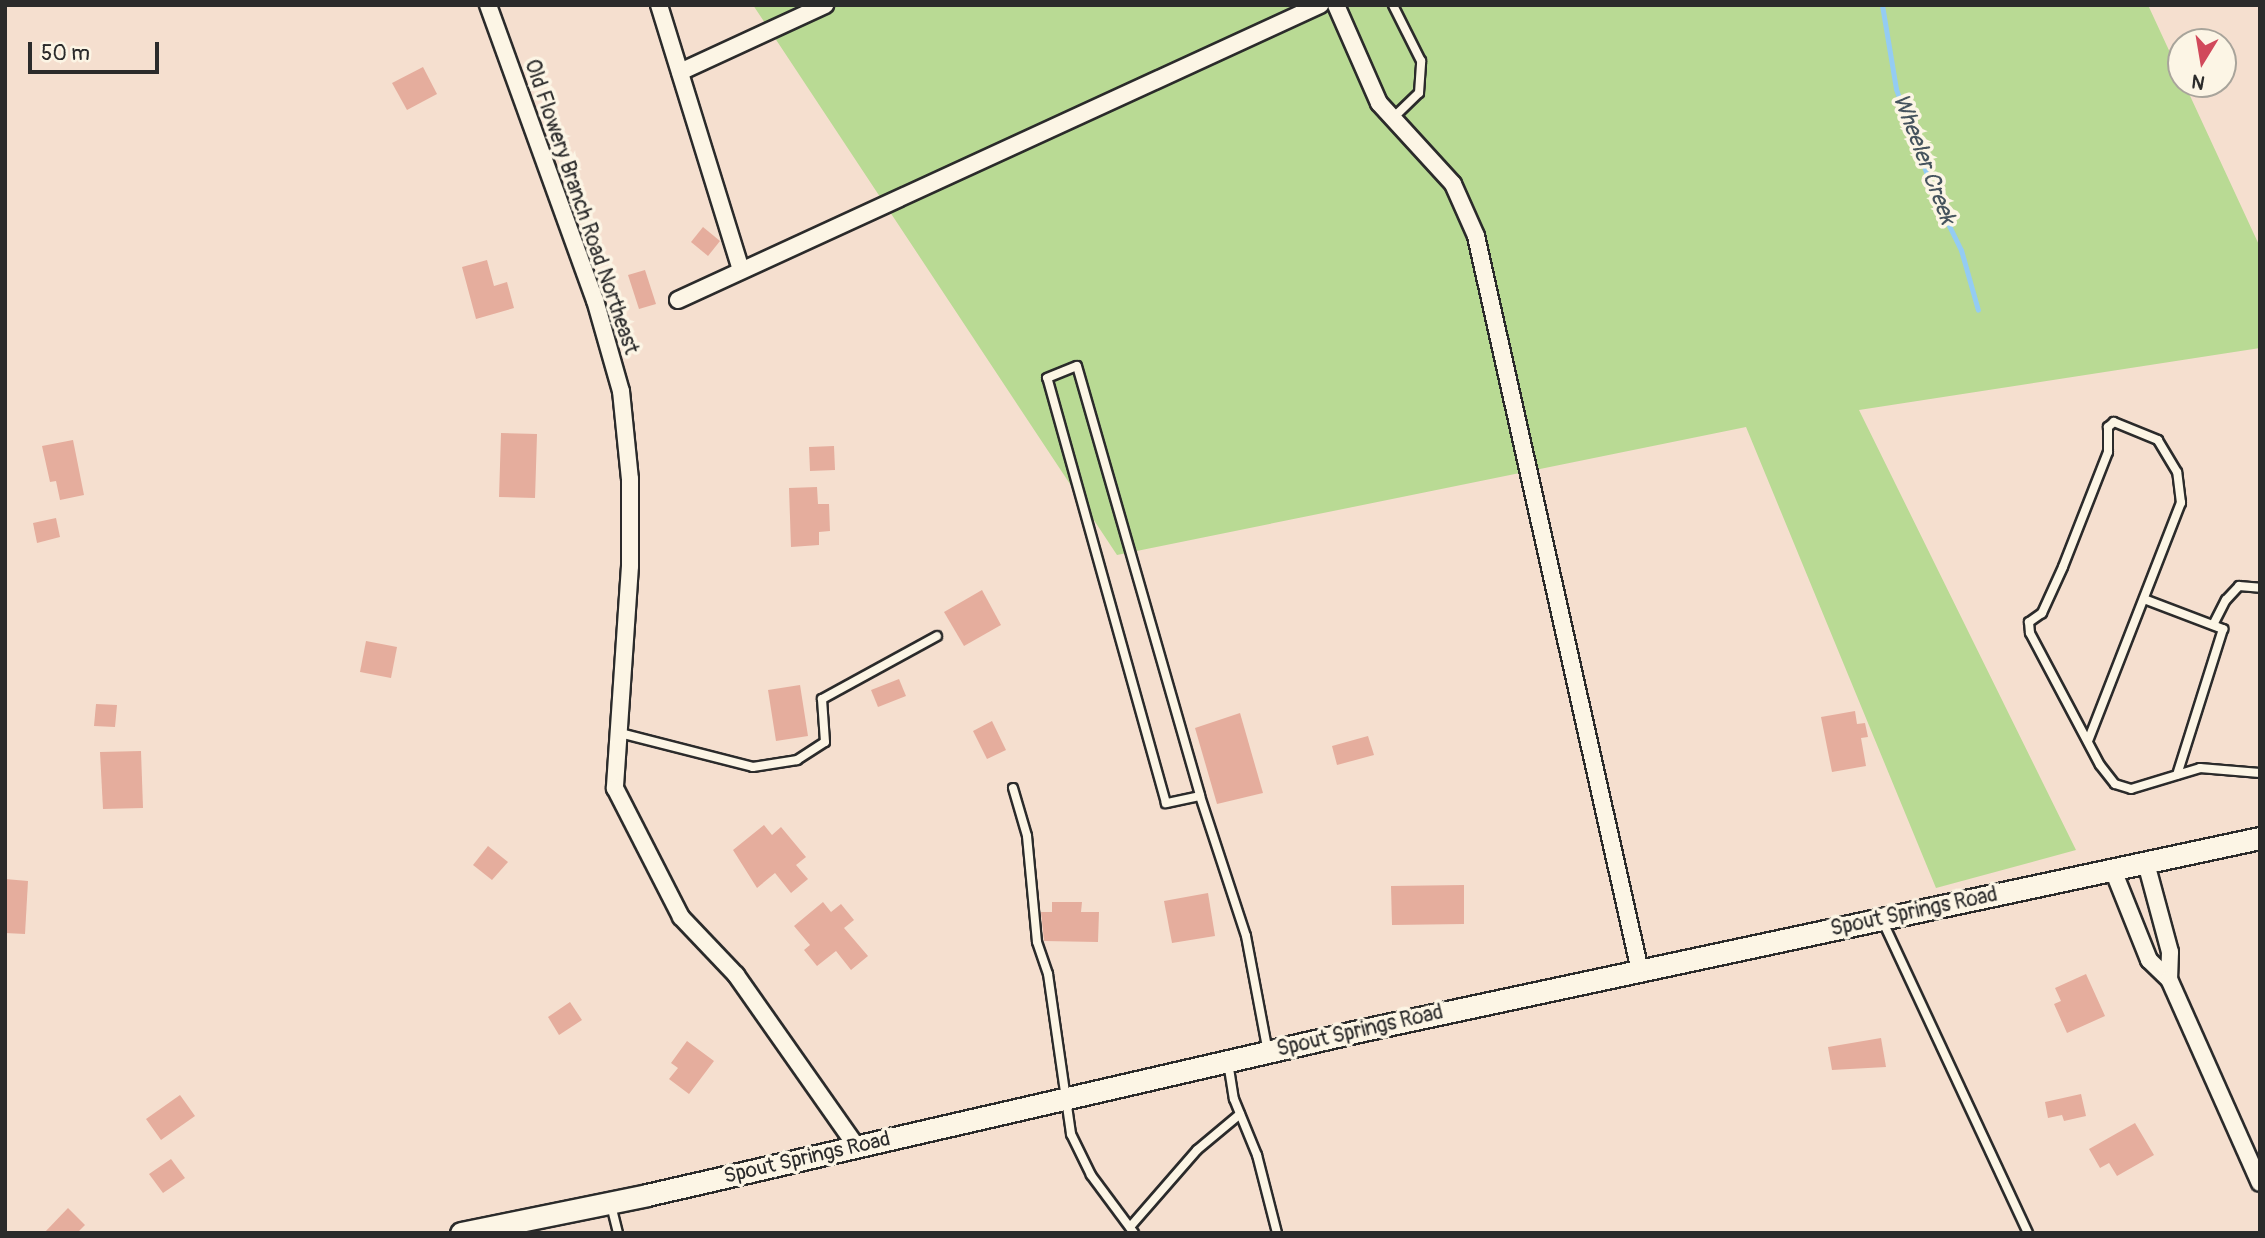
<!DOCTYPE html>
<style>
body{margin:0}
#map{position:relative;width:2265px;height:1238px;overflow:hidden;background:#f5dfcf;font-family:Pangolin,sans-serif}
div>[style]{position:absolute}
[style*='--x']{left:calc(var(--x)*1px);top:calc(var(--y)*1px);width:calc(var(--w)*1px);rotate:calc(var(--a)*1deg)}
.green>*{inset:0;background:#b9da94}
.stream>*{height:5px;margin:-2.5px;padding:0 2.5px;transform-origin:2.5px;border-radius:2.5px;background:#94ccf3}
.building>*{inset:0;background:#e5ad9d}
.roads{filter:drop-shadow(2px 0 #2b2b2b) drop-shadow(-2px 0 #2b2b2b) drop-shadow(0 2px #2b2b2b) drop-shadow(0 -2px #2b2b2b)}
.lane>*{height:8px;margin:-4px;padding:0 4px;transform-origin:4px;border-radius:4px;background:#fcf5e5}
.street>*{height:16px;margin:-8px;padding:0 8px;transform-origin:8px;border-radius:8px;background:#fcf5e5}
.secondary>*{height:21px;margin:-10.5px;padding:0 10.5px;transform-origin:10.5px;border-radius:10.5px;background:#fcf5e5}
span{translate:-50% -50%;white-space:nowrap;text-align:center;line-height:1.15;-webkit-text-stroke:7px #fcf5e5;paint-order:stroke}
.street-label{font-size:21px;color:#2b2b2b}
.water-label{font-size:23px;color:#45535d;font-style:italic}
.frame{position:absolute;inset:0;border:7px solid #2b2b2b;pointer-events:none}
.north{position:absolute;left:2167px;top:28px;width:70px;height:70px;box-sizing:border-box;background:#fcf5e5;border:2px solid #a8a49b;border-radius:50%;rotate:191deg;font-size:19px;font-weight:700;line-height:28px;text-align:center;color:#2b2b2b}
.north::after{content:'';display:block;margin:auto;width:24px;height:32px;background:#d1495b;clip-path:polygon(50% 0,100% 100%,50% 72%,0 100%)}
.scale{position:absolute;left:28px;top:42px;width:131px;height:32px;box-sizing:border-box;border:4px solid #2b2b2b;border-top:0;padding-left:9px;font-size:21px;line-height:24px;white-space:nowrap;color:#2b2b2b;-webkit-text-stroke:5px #fcf5e5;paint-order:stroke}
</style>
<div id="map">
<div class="green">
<div style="clip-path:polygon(753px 5px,2148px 5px,2260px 247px,2260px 348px,1859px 410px,2076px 850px,1936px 888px,1746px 427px,1117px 555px)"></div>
</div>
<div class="stream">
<div style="--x:1882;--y:5;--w:85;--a:80.5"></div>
<div style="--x:1896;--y:89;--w:115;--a:70.1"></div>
<div style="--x:1935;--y:197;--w:59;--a:63.9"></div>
<div style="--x:1961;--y:250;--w:62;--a:74.2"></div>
</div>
<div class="building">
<div style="clip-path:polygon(423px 67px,437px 94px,407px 110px,392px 83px)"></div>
<div style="clip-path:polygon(703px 227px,720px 241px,708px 256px,691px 242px)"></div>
<div style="clip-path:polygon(487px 260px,494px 286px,507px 282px,514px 308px,476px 319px,462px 267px)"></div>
<div style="clip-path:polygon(645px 270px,656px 304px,639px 309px,628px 275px)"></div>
<div style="clip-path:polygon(501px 433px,537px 434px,535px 498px,499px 497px)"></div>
<div style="clip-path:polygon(73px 440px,84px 495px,60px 500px,56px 481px,50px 482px,42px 446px)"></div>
<div style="clip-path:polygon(834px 446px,835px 470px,810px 471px,809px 447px)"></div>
<div style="clip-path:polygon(817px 487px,818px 504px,829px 504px,830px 531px,819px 532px,819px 545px,791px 547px,789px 488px)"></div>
<div style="clip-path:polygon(56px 518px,60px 537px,37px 543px,33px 523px)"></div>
<div style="clip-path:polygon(982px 590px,1001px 625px,964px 646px,944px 612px)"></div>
<div style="clip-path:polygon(366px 641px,397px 647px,391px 678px,360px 672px)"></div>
<div style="clip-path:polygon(899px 679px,906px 696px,878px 707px,871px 690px)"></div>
<div style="clip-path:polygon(800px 685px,808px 736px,776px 741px,768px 690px)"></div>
<div style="clip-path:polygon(96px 704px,117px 705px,115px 727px,94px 726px)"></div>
<div style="clip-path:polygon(1855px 711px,1857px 724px,1865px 723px,1868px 737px,1861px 738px,1866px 766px,1832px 772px,1821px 717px)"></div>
<div style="clip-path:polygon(1240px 713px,1263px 793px,1217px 804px,1195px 728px)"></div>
<div style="clip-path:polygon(992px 721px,1006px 750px,987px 759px,973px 731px)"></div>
<div style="clip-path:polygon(1368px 736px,1374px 755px,1337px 765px,1332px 746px)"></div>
<div style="clip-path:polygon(141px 751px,143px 808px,103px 809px,100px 752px)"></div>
<div style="clip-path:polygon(764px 825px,772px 835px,781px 827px,806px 857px,796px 865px,808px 879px,791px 893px,775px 873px,757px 888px,733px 850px)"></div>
<div style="clip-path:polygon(488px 846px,508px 862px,492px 880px,473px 865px)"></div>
<div style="clip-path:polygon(5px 879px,28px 881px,25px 934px,5px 933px)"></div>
<div style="clip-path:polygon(1464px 885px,1464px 924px,1392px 925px,1391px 886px)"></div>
<div style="clip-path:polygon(1208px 893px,1215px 936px,1172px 943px,1164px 901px)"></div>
<div style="clip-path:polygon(823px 902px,831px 912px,841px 904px,854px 920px,844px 928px,868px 956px,851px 970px,836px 951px,817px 966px,804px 950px,810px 945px,794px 926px)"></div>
<div style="clip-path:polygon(1052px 902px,1082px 902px,1081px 912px,1099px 912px,1098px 942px,1044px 941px,1041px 912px,1052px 912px)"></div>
<div style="clip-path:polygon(2086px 974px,2105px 1016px,2067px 1033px,2054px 1004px,2061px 1001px,2055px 988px)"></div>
<div style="clip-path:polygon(570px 1002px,582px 1020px,559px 1035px,548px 1017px)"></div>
<div style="clip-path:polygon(1881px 1038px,1886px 1067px,1832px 1070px,1828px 1047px)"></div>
<div style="clip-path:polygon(687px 1041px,714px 1061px,689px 1094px,669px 1079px,678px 1068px,671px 1063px)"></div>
<div style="clip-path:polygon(2081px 1094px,2086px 1116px,2064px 1121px,2062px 1115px,2048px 1118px,2045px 1102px)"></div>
<div style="clip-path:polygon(180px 1095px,195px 1116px,161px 1140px,146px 1119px)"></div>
<div style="clip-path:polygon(2135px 1123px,2154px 1155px,2117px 1176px,2109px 1163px,2100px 1168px,2089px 1149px)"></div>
<div style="clip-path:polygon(171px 1159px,185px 1178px,163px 1193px,149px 1174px)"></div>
<div style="clip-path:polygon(68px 1208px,85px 1225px,77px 1233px,44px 1233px)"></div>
</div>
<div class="roads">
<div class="lane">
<div style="--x:1393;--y:118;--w:36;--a:-44"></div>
<div style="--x:1419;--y:93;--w:32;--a:-86"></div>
<div style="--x:1421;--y:61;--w:63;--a:-116.6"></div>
<div style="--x:2144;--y:599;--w:85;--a:20.8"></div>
<div style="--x:2223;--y:629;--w:153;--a:107.5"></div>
<div style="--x:2213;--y:625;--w:28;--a:-63"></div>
<div style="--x:2226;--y:600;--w:19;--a:-47"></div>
<div style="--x:2239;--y:586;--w:21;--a:5"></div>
<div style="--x:620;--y:733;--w:137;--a:14.3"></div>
<div style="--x:753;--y:767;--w:45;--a:-9"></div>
<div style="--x:797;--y:760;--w:33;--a:-33"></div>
<div style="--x:825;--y:742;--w:43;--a:-94"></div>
<div style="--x:822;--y:699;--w:131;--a:-28.7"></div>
<div style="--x:2088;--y:741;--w:256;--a:-68.7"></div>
<div style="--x:2181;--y:503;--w:31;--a:-97"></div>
<div style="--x:2177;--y:472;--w:37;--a:-121"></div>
<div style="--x:2158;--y:440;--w:48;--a:-157.8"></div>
<div style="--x:2114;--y:422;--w:8;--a:140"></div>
<div style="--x:2108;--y:427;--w:25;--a:90"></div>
<div style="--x:2108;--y:452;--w:123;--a:111.4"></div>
<div style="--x:2063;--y:567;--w:51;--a:114.5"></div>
<div style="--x:2042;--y:613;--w:16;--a:145"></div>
<div style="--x:2029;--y:622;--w:11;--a:85"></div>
<div style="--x:2030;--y:633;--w:149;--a:62.1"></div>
<div style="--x:2100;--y:765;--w:24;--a:52"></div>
<div style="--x:2115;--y:784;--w:17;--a:17"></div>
<div style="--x:2131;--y:789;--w:72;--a:-16.9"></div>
<div style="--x:2200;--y:768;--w:60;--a:4.8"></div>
<div style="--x:1013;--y:788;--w:50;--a:73.7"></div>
<div style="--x:1027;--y:836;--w:106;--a:84.6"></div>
<div style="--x:1037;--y:942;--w:34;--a:71"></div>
<div style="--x:1048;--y:974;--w:162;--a:81.8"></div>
<div style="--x:1071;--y:1134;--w:46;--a:64"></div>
<div style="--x:1091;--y:1175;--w:72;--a:53.4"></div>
<div style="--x:1200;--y:796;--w:35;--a:168"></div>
<div style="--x:1166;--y:803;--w:441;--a:-105.6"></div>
<div style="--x:1047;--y:378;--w:32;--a:-22"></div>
<div style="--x:1077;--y:366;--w:447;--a:74"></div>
<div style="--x:1200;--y:796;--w:147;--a:71.8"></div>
<div style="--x:1246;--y:936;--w:118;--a:79.3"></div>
<div style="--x:1883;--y:922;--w:343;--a:65"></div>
<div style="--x:1228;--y:1062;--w:37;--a:81"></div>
<div style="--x:1234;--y:1099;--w:61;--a:67.7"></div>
<div style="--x:1257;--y:1155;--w:81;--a:75.6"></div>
<div style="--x:611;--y:1205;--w:29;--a:76"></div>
<div style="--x:1130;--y:1227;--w:102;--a:-49"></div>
<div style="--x:1197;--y:1150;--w:56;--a:-39.9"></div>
</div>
<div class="street">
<div style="--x:488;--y:5;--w:314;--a:70.1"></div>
<div style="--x:595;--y:300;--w:95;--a:74.1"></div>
<div style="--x:621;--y:391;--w:88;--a:84.2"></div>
<div style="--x:630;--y:479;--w:87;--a:90"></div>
<div style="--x:630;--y:566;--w:223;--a:93.9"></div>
<div style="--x:615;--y:788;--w:145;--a:62.9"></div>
<div style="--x:681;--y:917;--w:80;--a:46.5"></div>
<div style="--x:736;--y:975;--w:210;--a:54.9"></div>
<div style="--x:659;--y:5;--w:277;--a:72.8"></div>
<div style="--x:1336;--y:5;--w:107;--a:66.3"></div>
<div style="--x:1379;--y:103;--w:110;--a:47.6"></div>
<div style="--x:1453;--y:184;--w:57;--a:66.1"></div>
<div style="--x:1476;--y:236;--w:753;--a:77.42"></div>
<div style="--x:680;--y:72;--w:160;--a:-24.8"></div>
<div style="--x:678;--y:300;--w:707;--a:-24.68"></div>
<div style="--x:2146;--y:863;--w:92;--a:74.9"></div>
<div style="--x:2170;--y:952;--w:27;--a:92"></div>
<div style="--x:2113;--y:870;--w:97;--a:68.2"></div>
<div style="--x:2149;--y:960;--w:28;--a:44"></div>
<div style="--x:2169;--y:979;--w:223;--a:66"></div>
</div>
<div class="secondary">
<div style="--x:461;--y:1233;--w:190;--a:-11.5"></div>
<div style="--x:647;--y:1195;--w:726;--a:-12.98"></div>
<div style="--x:1354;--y:1032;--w:927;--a:-12.09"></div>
</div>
</div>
<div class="street-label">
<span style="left:581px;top:207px;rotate:71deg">Old Flowery Branch Road Northeast</span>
<span style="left:1914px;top:912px;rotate:-12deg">Spout Springs Road</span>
<span style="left:1360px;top:1031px;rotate:-13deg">Spout Springs Road</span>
<span style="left:807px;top:1158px;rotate:-13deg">Spout Springs Road</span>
</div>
<div class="water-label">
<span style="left:1924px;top:159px;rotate:69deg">Wheeler Creek</span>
</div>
<div class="frame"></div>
<div class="north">N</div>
<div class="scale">50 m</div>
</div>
